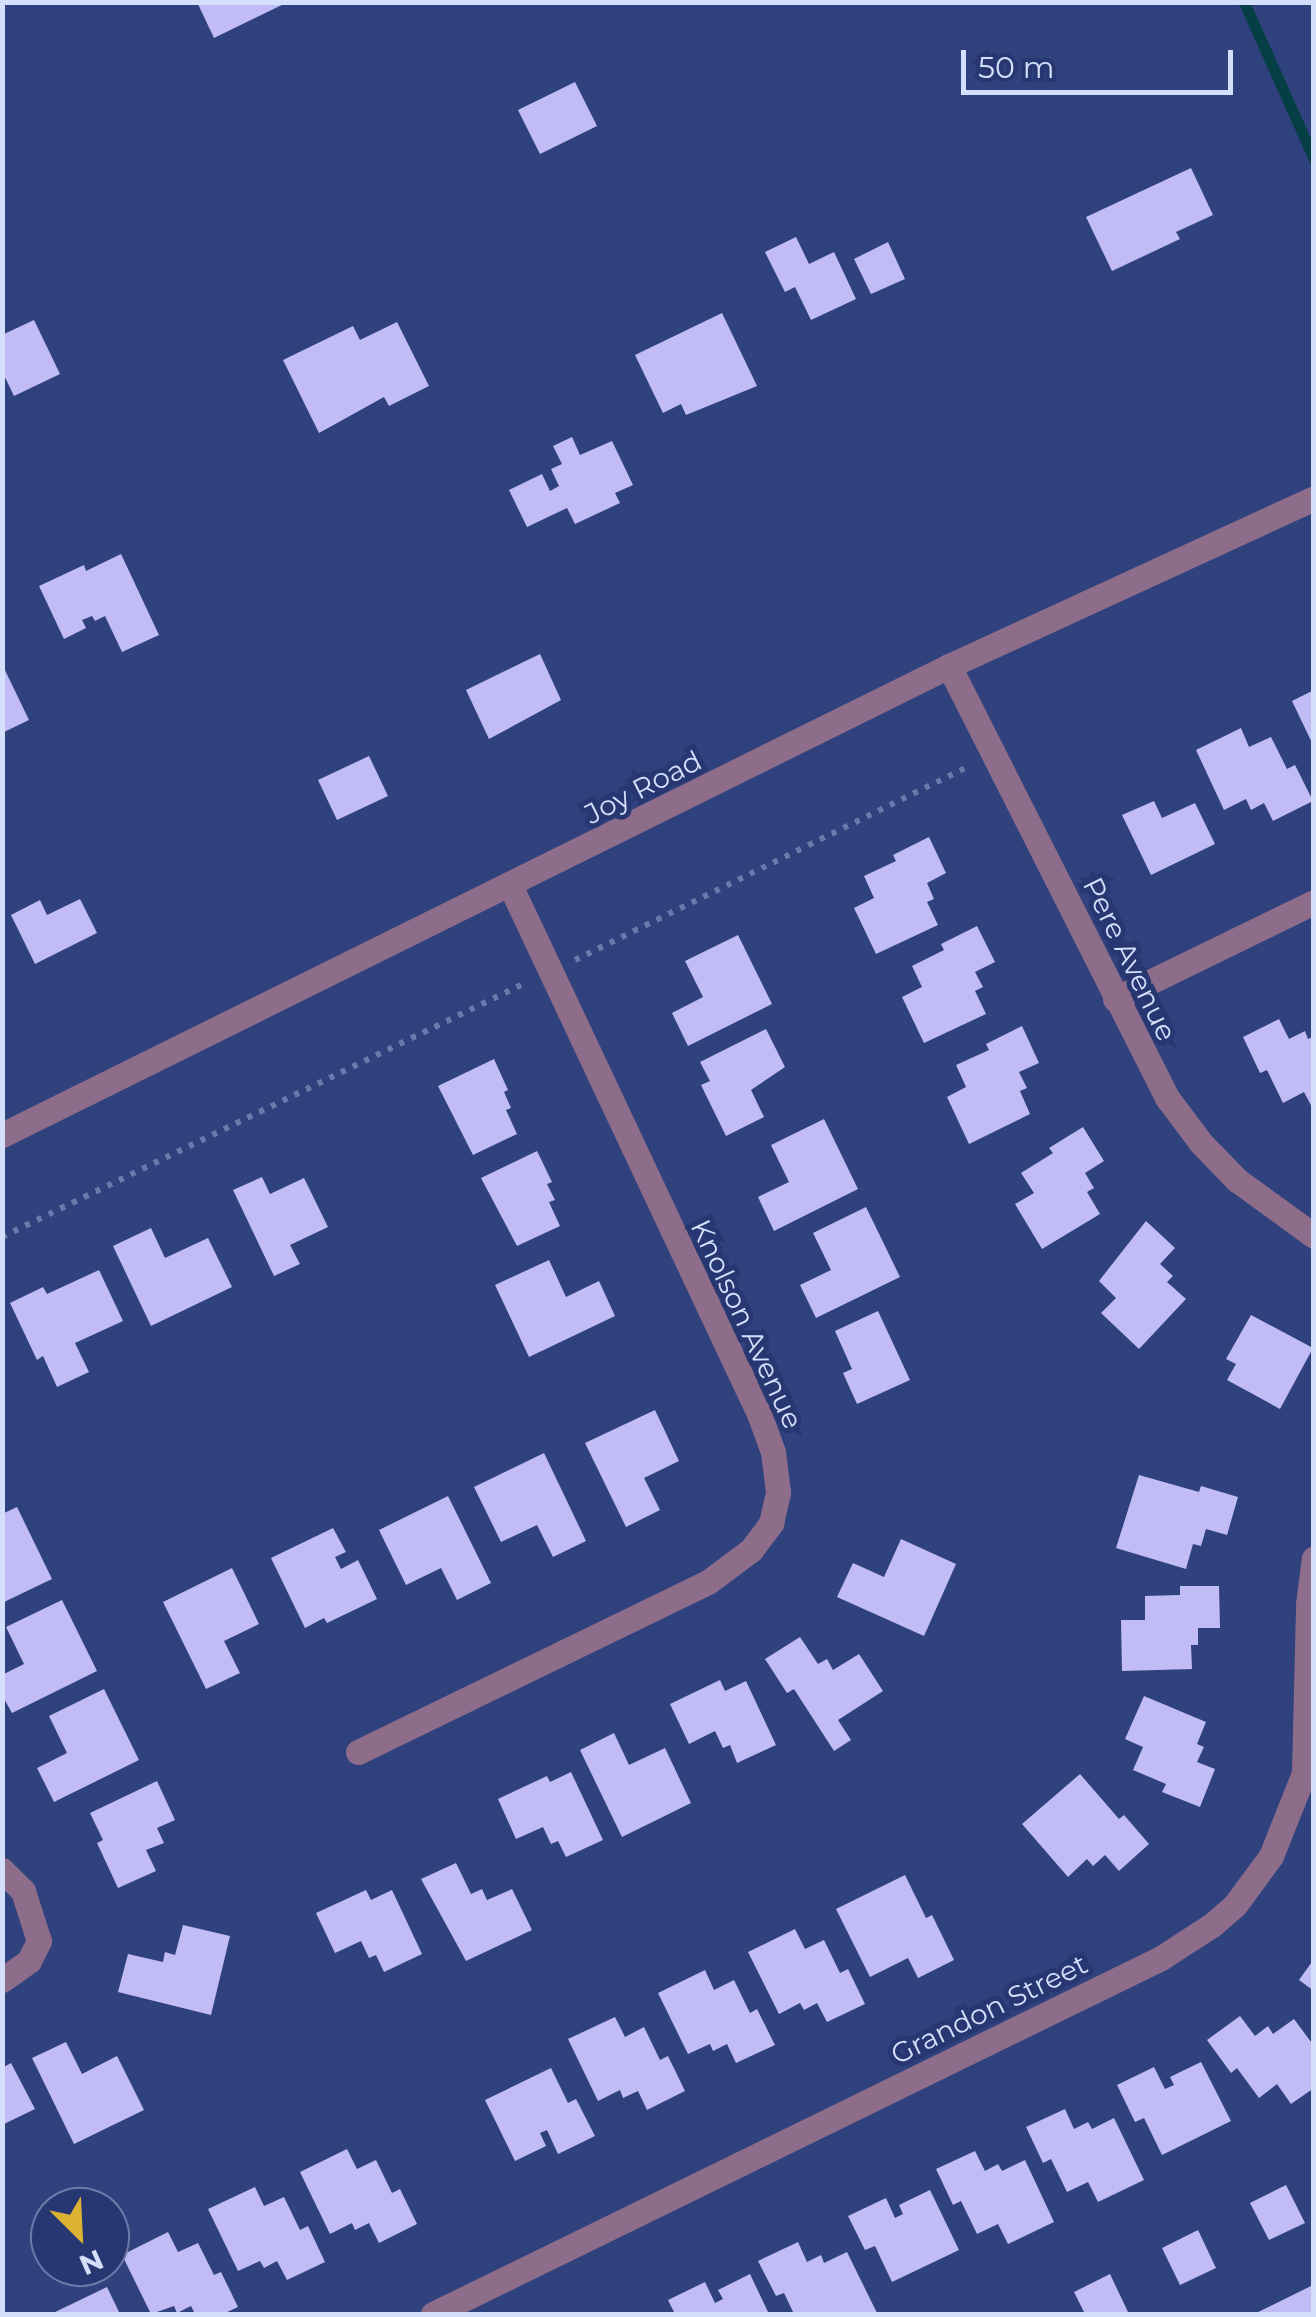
<!DOCTYPE html>
<style>
body{margin:0}
#map{position:relative;width:1316px;height:2317px;overflow:hidden;background:#30427d;font-family:Montserrat,sans-serif}
div>[style]{position:absolute}
[style*='--x']{left:calc(var(--x)*1px);top:calc(var(--y)*1px);width:calc(var(--w)*1px);rotate:calc(var(--a)*1deg)}
.stream>*{height:11px;margin:-5.5px;padding:0 5.5px;transform-origin:5.5px;border-radius:5.5px;background:#063e46}
.building>*{inset:0;background:#c2bcf6}
.path>*{height:6px;margin-top:-3px;transform-origin:0;background:repeating-linear-gradient(90deg,#6979a9 0 5px,transparent 0 13px)}
.minor>*{height:25px;margin:-12.5px;padding:0 12.5px;transform-origin:12.5px;border-radius:12.5px;background:#8e6d8b}
span{translate:-50% -50%;white-space:nowrap;text-align:center;line-height:1.15;-webkit-text-stroke:10px #273771;paint-order:stroke}
.street-label{font-size:28px;color:#d4dffb}
.frame{position:absolute;inset:0;border:5px solid #d4dffb;pointer-events:none}
.north{position:absolute;left:30px;top:2187px;width:100px;height:100px;box-sizing:border-box;background:#273771;border:2px solid #6c7aa8;border-radius:50%;rotate:156deg;font-size:28px;font-weight:700;line-height:40px;text-align:center;color:#d4dffb}
.north::after{content:'';display:block;margin:auto;width:35px;height:45px;background:#dcb233;clip-path:polygon(50% 0,100% 100%,50% 72%,0 100%)}
.scale{position:absolute;left:961px;top:50px;width:272px;height:45px;box-sizing:border-box;border:5px solid #d4dffb;border-top:0;padding-left:12px;font-size:30px;line-height:35px;white-space:nowrap;color:#d4dffb;-webkit-text-stroke:8px #273771;paint-order:stroke}
</style>
<div id="map">
<div class="stream">
<div style="--x:1244;--y:2;--w:172;--a:66"></div>
</div>
<div class="building">
<div style="clip-path:polygon(197px 2px,288px 2px,214px 38px)"></div>
<div style="clip-path:polygon(575px 82px,597px 126px,540px 154px,518px 110px)"></div>
<div style="clip-path:polygon(1191px 168px,1213px 215px,1176px 232px,1180px 239px,1112px 271px,1086px 217px)"></div>
<div style="clip-path:polygon(796px 237px,809px 264px,834px 252px,856px 299px,811px 320px,795px 287px,785px 292px,765px 252px)"></div>
<div style="clip-path:polygon(888px 242px,905px 279px,871px 294px,854px 259px)"></div>
<div style="clip-path:polygon(722px 313px,757px 386px,686px 415px,681px 404px,663px 413px,635px 355px)"></div>
<div style="clip-path:polygon(34px 320px,60px 374px,14px 396px,2px 371px,2px 335px)"></div>
<div style="clip-path:polygon(397px 322px,429px 386px,389px 406px,384px 397px,319px 433px,283px 360px,353px 326px,360px 340px)"></div>
<div style="clip-path:polygon(572px 437px,580px 455px,612px 441px,633px 485px,615px 493px,620px 503px,575px 524px,567px 508px,527px 527px,509px 490px,542px 474px,550px 491px,559px 486px,551px 469px,562px 464px,553px 446px)"></div>
<div style="clip-path:polygon(121px 554px,159px 635px,122px 652px,105px 616px,95px 621px,92px 616px,82px 620px,86px 628px,64px 639px,39px 586px,84px 565px,86px 571px)"></div>
<div style="clip-path:polygon(540px 654px,561px 700px,489px 739px,466px 690px)"></div>
<div style="clip-path:polygon(2px 664px,29px 720px,2px 733px)"></div>
<div style="clip-path:polygon(1314px 690px,1314px 747px,1292px 701px)"></div>
<div style="clip-path:polygon(1241px 728px,1249px 747px,1271px 737px,1287px 769px,1295px 765px,1313px 801px,1273px 821px,1264px 803px,1251px 810px,1246px 799px,1224px 810px,1196px 750px)"></div>
<div style="clip-path:polygon(369px 756px,388px 796px,337px 820px,318px 780px)"></div>
<div style="clip-path:polygon(1154px 801px,1162px 818px,1195px 803px,1215px 844px,1151px 875px,1122px 815px)"></div>
<div style="clip-path:polygon(929px 837px,946px 873px,927px 883px,934px 899px,927px 902px,938px 925px,876px 954px,854px 908px,874px 898px,864px 876px,896px 861px,893px 855px)"></div>
<div style="clip-path:polygon(80px 899px,97px 933px,35px 964px,11px 915px,40px 900px,47px 915px)"></div>
<div style="clip-path:polygon(977px 926px,995px 962px,975px 972px,983px 987px,975px 991px,986px 1014px,924px 1043px,902px 997px,922px 987px,912px 966px,944px 950px,941px 944px)"></div>
<div style="clip-path:polygon(738px 935px,772px 1004px,688px 1046px,672px 1013px,703px 997px,685px 961px)"></div>
<div style="clip-path:polygon(1279px 1019px,1289px 1039px,1305px 1031px,1308px 1039px,1314px 1036px,1314px 1111px,1304px 1092px,1283px 1103px,1267px 1070px,1260px 1073px,1243px 1037px)"></div>
<div style="clip-path:polygon(1022px 1026px,1039px 1063px,1019px 1072px,1027px 1088px,1020px 1091px,1030px 1114px,969px 1144px,947px 1097px,966px 1087px,956px 1065px,989px 1050px,986px 1044px)"></div>
<div style="clip-path:polygon(766px 1029px,785px 1067px,751px 1090px,764px 1117px,726px 1136px,701px 1085px,710px 1081px,700px 1062px)"></div>
<div style="clip-path:polygon(494px 1059px,508px 1090px,504px 1092px,511px 1108px,506px 1110px,517px 1134px,473px 1155px,438px 1086px)"></div>
<div style="clip-path:polygon(824px 1119px,858px 1189px,774px 1231px,758px 1197px,789px 1182px,771px 1145px)"></div>
<div style="clip-path:polygon(1083px 1127px,1104px 1161px,1085px 1173px,1094px 1188px,1087px 1192px,1100px 1214px,1042px 1249px,1015px 1204px,1034px 1193px,1021px 1173px,1053px 1153px,1049px 1148px)"></div>
<div style="clip-path:polygon(537px 1151px,552px 1182px,547px 1184px,555px 1200px,549px 1202px,560px 1226px,517px 1246px,481px 1178px)"></div>
<div style="clip-path:polygon(262px 1177px,270px 1194px,304px 1178px,328px 1227px,290px 1245px,300px 1264px,274px 1276px,233px 1190px)"></div>
<div style="clip-path:polygon(866px 1207px,900px 1277px,816px 1318px,800px 1285px,831px 1270px,813px 1233px)"></div>
<div style="clip-path:polygon(1146px 1221px,1175px 1248px,1160px 1264px,1173px 1276px,1167px 1282px,1186px 1299px,1139px 1349px,1101px 1313px,1116px 1298px,1099px 1281px)"></div>
<div style="clip-path:polygon(151px 1228px,165px 1258px,208px 1238px,232px 1287px,151px 1326px,113px 1246px)"></div>
<div style="clip-path:polygon(549px 1260px,566px 1297px,599px 1281px,615px 1316px,529px 1357px,495px 1285px)"></div>
<div style="clip-path:polygon(99px 1270px,123px 1321px,75px 1343px,89px 1372px,57px 1387px,43px 1356px,37px 1360px,10px 1303px,43px 1287px,47px 1294px)"></div>
<div style="clip-path:polygon(878px 1311px,910px 1380px,857px 1404px,843px 1373px,852px 1369px,835px 1331px)"></div>
<div style="clip-path:polygon(1251px 1315px,1313px 1348px,1280px 1409px,1227px 1380px,1236px 1364px,1226px 1359px)"></div>
<div style="clip-path:polygon(655px 1410px,679px 1461px,644px 1478px,660px 1510px,626px 1527px,585px 1443px)"></div>
<div style="clip-path:polygon(544px 1453px,586px 1541px,553px 1557px,537px 1525px,501px 1542px,474px 1487px)"></div>
<div style="clip-path:polygon(1139px 1475px,1199px 1492px,1201px 1486px,1238px 1497px,1227px 1535px,1206px 1529px,1201px 1546px,1193px 1544px,1186px 1569px,1116px 1548px)"></div>
<div style="clip-path:polygon(448px 1496px,491px 1583px,457px 1600px,441px 1568px,406px 1585px,379px 1530px)"></div>
<div style="clip-path:polygon(17px 1507px,52px 1579px,2px 1603px,2px 1514px)"></div>
<div style="clip-path:polygon(333px 1528px,346px 1552px,335px 1557px,341px 1569px,358px 1560px,377px 1599px,327px 1623px,324px 1618px,305px 1628px,271px 1558px)"></div>
<div style="clip-path:polygon(901px 1539px,956px 1564px,924px 1636px,837px 1597px,853px 1563px,884px 1577px)"></div>
<div style="clip-path:polygon(232px 1568px,259px 1624px,224px 1641px,240px 1673px,206px 1689px,163px 1602px)"></div>
<div style="clip-path:polygon(1180px 1586px,1219px 1586px,1220px 1628px,1198px 1628px,1198px 1645px,1191px 1645px,1192px 1669px,1122px 1671px,1121px 1620px,1145px 1620px,1145px 1596px,1180px 1595px)"></div>
<div style="clip-path:polygon(62px 1600px,97px 1671px,12px 1713px,2px 1695px,2px 1675px,24px 1664px,6px 1627px)"></div>
<div style="clip-path:polygon(800px 1637px,818px 1664px,827px 1659px,833px 1670px,859px 1654px,883px 1691px,838px 1720px,851px 1740px,834px 1751px,794px 1689px,787px 1693px,765px 1659px)"></div>
<div style="clip-path:polygon(720px 1680px,725px 1691px,746px 1681px,776px 1745px,737px 1763px,730px 1745px,723px 1748px,715px 1731px,689px 1744px,670px 1704px)"></div>
<div style="clip-path:polygon(104px 1689px,139px 1760px,54px 1802px,37px 1768px,67px 1753px,49px 1716px)"></div>
<div style="clip-path:polygon(1144px 1696px,1206px 1722px,1197px 1744px,1204px 1747px,1197px 1762px,1215px 1769px,1200px 1807px,1162px 1792px,1166px 1784px,1133px 1770px,1143px 1747px,1125px 1739px)"></div>
<div style="clip-path:polygon(614px 1733px,629px 1765px,665px 1748px,691px 1803px,622px 1837px,580px 1750px)"></div>
<div style="clip-path:polygon(571px 1772px,603px 1840px,566px 1857px,558px 1841px,551px 1844px,543px 1827px,516px 1839px,498px 1799px,547px 1776px,550px 1782px)"></div>
<div style="clip-path:polygon(1080px 1774px,1119px 1819px,1124px 1815px,1149px 1844px,1119px 1871px,1105px 1855px,1093px 1866px,1087px 1859px,1068px 1877px,1022px 1824px)"></div>
<div style="clip-path:polygon(157px 1781px,175px 1820px,157px 1828px,164px 1843px,146px 1850px,156px 1871px,118px 1888px,97px 1843px,103px 1840px,90px 1813px)"></div>
<div style="clip-path:polygon(456px 1863px,471px 1894px,482px 1889px,487px 1900px,512px 1889px,532px 1930px,466px 1961px,421px 1879px)"></div>
<div style="clip-path:polygon(905px 1875px,926px 1918px,932px 1915px,954px 1960px,918px 1978px,908px 1958px,870px 1977px,836px 1909px)"></div>
<div style="clip-path:polygon(366px 1890px,371px 1900px,392px 1890px,422px 1954px,384px 1972px,376px 1955px,369px 1958px,361px 1941px,335px 1953px,316px 1913px)"></div>
<div style="clip-path:polygon(183px 1925px,230px 1936px,211px 2015px,118px 1992px,128px 1954px,163px 1962px,165px 1952px,175px 1955px)"></div>
<div style="clip-path:polygon(795px 1929px,805px 1949px,824px 1940px,840px 1973px,848px 1969px,865px 2004px,827px 2022px,817px 2003px,804px 2010px,800px 2003px,779px 2014px,748px 1952px)"></div>
<div style="clip-path:polygon(1314px 1959px,1314px 1991px,1299px 1980px)"></div>
<div style="clip-path:polygon(705px 1970px,714px 1990px,734px 1980px,750px 2013px,757px 2009px,775px 2045px,736px 2063px,727px 2044px,713px 2051px,710px 2044px,688px 2054px,658px 1993px)"></div>
<div style="clip-path:polygon(1240px 2016px,1255px 2036px,1268px 2026px,1273px 2034px,1294px 2019px,1314px 2046px,1314px 2088px,1291px 2104px,1277px 2084px,1259px 2098px,1237px 2068px,1231px 2073px,1207px 2040px)"></div>
<div style="clip-path:polygon(615px 2017px,625px 2037px,644px 2027px,660px 2060px,668px 2056px,685px 2091px,647px 2110px,638px 2091px,623px 2098px,620px 2090px,598px 2101px,568px 2039px)"></div>
<div style="clip-path:polygon(66px 2042px,82px 2074px,117px 2056px,144px 2110px,74px 2144px,32px 2058px)"></div>
<div style="clip-path:polygon(1201px 2062px,1231px 2121px,1162px 2155px,1144px 2118px,1135px 2122px,1117px 2085px,1154px 2067px,1165px 2089px,1174px 2085px,1170px 2077px)"></div>
<div style="clip-path:polygon(11px 2063px,35px 2109px,2px 2125px,2px 2068px)"></div>
<div style="clip-path:polygon(551px 2068px,568px 2103px,576px 2099px,595px 2136px,558px 2154px,547px 2130px,540px 2133px,546px 2146px,515px 2161px,485px 2100px)"></div>
<div style="clip-path:polygon(1065px 2109px,1074px 2129px,1088px 2122px,1092px 2129px,1114px 2118px,1144px 2180px,1098px 2202px,1088px 2182px,1067px 2192px,1051px 2159px,1043px 2163px,1026px 2127px)"></div>
<div style="clip-path:polygon(347px 2149px,357px 2169px,376px 2160px,392px 2193px,400px 2189px,417px 2224px,379px 2243px,369px 2223px,355px 2230px,352px 2223px,330px 2234px,300px 2172px)"></div>
<div style="clip-path:polygon(975px 2151px,985px 2171px,998px 2164px,1002px 2171px,1025px 2160px,1054px 2222px,1008px 2244px,998px 2224px,977px 2234px,961px 2201px,953px 2205px,936px 2169px)"></div>
<div style="clip-path:polygon(1286px 2185px,1305px 2223px,1269px 2240px,1250px 2203px)"></div>
<div style="clip-path:polygon(255px 2187px,264px 2206px,284px 2197px,300px 2230px,308px 2226px,325px 2262px,287px 2280px,277px 2261px,264px 2268px,260px 2261px,238px 2271px,208px 2209px)"></div>
<div style="clip-path:polygon(930px 2190px,959px 2250px,892px 2282px,875px 2246px,865px 2250px,848px 2216px,886px 2198px,895px 2218px,903px 2214px,899px 2205px)"></div>
<div style="clip-path:polygon(1198px 2230px,1216px 2268px,1180px 2285px,1162px 2248px)"></div>
<div style="clip-path:polygon(168px 2232px,178px 2252px,198px 2243px,214px 2275px,221px 2272px,238px 2307px,223px 2314px,195px 2314px,191px 2306px,177px 2313px,174px 2306px,151px 2314px,122px 2255px)"></div>
<div style="clip-path:polygon(798px 2242px,807px 2262px,821px 2255px,824px 2263px,847px 2252px,877px 2313px,794px 2314px,784px 2293px,776px 2296px,758px 2261px)"></div>
<div style="clip-path:polygon(750px 2274px,769px 2314px,675px 2314px,668px 2300px,705px 2282px,715px 2303px,723px 2299px,718px 2290px)"></div>
<div style="clip-path:polygon(1110px 2274px,1128px 2312px,1085px 2314px,1074px 2292px)"></div>
<div style="clip-path:polygon(1311px 2286px,1314px 2314px,1254px 2314px)"></div>
<div style="clip-path:polygon(107px 2287px,120px 2314px,51px 2314px)"></div>
</div>
<div class="path">
<div style="--x:575;--y:960;--w:438;--a:-26.2"></div>
<div style="--x:2;--y:1237;--w:579;--a:-25.9"></div>
</div>
<div class="minor">
<div style="--x:949;--y:666;--w:485;--a:63.2"></div>
<div style="--x:1168;--y:1099;--w:55;--a:53.1"></div>
<div style="--x:1201;--y:1143;--w:52;--a:45.8"></div>
<div style="--x:1237;--y:1180;--w:95;--a:36"></div>
<div style="--x:1115;--y:999;--w:221;--a:-26"></div>
<div style="--x:2;--y:1135;--w:1057;--a:-26.35"></div>
<div style="--x:949;--y:666;--w:402;--a:-24.7"></div>
<div style="--x:358;--y:1752;--w:389;--a:-25.9"></div>
<div style="--x:708;--y:1582;--w:54;--a:-36.7"></div>
<div style="--x:751;--y:1550;--w:34;--a:-53"></div>
<div style="--x:771;--y:1523;--w:32;--a:-77"></div>
<div style="--x:778;--y:1492;--w:40;--a:-97.1"></div>
<div style="--x:773;--y:1452;--w:38;--a:-110"></div>
<div style="--x:760;--y:1416;--w:585;--a:-115.21"></div>
<div style="--x:2;--y:1870;--w:30;--a:45"></div>
<div style="--x:23;--y:1891;--w:52;--a:72.3"></div>
<div style="--x:39;--y:1941;--w:22;--a:117"></div>
<div style="--x:29;--y:1961;--w:33;--a:145"></div>
<div style="--x:433;--y:2314;--w:810;--a:-26.06"></div>
<div style="--x:1161;--y:1958;--w:61;--a:-32.9"></div>
<div style="--x:1212;--y:1925;--w:30;--a:-41"></div>
<div style="--x:1235;--y:1905;--w:61;--a:-53.7"></div>
<div style="--x:1271;--y:1856;--w:89;--a:-68.3"></div>
<div style="--x:1304;--y:1773;--w:169;--a:-88.6"></div>
<div style="--x:1308;--y:1604;--w:46;--a:-82.6"></div>
</div>
<div class="street-label">
<span style="left:643px;top:787px;rotate:-27deg">Joy Road</span>
<span style="left:1130px;top:959px;rotate:64deg">Pere Avenue</span>
<span style="left:747px;top:1324px;rotate:65deg">Knolson Avenue</span>
<span style="left:989px;top:2009px;rotate:-26deg">Grandon Street</span>
</div>
<div class="frame"></div>
<div class="north">N</div>
<div class="scale">50 m</div>
</div>
